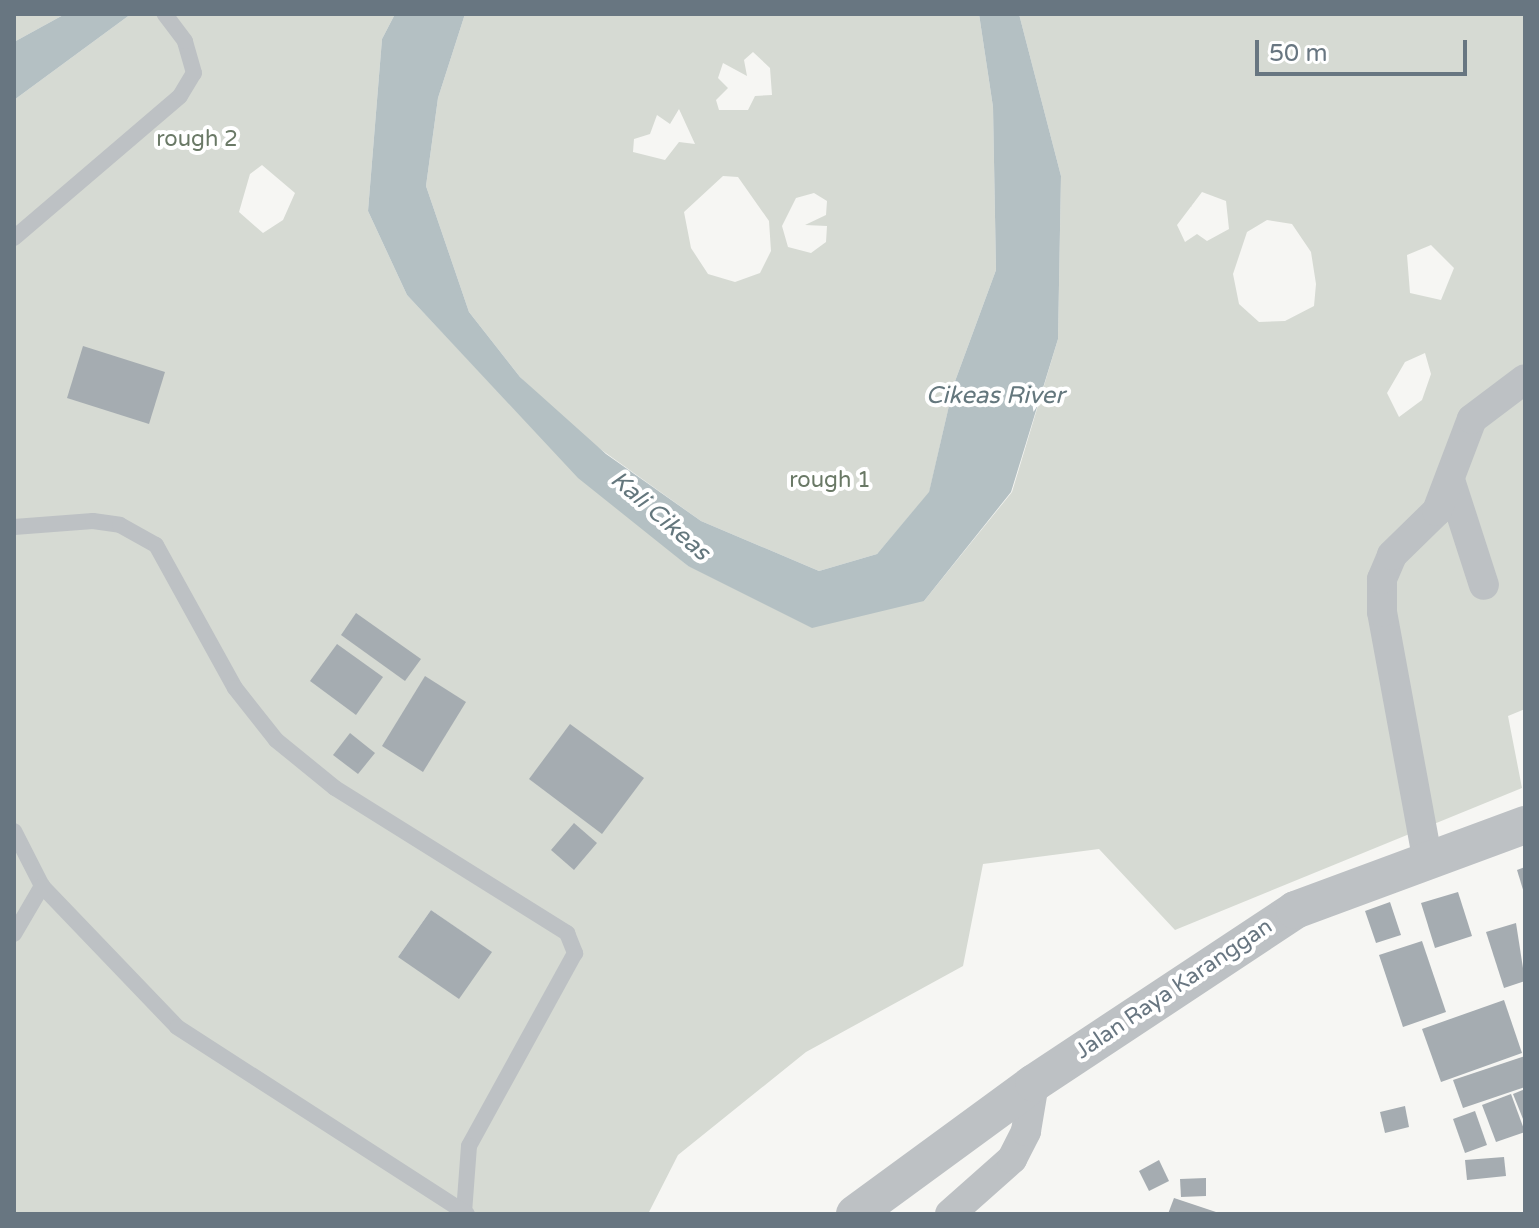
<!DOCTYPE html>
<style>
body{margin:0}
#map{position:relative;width:1539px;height:1228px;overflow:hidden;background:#f6f6f3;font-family:"Varela Round",sans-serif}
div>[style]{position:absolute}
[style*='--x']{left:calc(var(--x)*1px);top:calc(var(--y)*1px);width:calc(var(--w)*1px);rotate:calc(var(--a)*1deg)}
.green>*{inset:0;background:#d6dad3}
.water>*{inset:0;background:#b4c0c3}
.building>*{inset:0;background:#a5acb1}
.service>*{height:16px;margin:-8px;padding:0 8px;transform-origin:8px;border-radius:8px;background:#bdc1c4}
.minor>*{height:30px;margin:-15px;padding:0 15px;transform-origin:15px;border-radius:15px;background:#bdc1c4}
.tertiary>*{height:38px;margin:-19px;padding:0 19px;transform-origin:19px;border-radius:19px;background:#bdc1c4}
span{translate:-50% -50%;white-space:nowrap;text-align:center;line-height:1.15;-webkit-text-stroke:8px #fff;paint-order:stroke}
.park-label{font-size:22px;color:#6a7966}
.street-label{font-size:22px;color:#687681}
.water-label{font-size:24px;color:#64777d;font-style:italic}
.frame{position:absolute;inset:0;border:16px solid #687681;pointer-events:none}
.scale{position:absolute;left:1255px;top:40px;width:212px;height:36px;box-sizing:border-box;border:4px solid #687681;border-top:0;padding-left:10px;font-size:24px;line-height:28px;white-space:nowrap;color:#687681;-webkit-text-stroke:6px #fff;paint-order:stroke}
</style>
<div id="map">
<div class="green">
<div style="clip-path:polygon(14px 14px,65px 14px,14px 42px)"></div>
<div style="clip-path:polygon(evenodd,131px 14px,395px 14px,382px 39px,368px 211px,407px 295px,555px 452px,688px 566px,924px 601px,1012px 492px,1058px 339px,1061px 176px,1019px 14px,1525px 14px,1525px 709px,1508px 716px,1522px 788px,1175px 930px,1099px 849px,983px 864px,963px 966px,806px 1052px,678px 1155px,648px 1214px,14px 1214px,14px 100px,131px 14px,262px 165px,295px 193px,283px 220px,263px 233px,239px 212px,250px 174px,262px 165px,131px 14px,1202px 192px,1226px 201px,1229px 229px,1207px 241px,1197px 234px,1185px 242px,1177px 225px,1202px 192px,131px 14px,1267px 220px,1292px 224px,1311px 252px,1316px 284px,1314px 306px,1285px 321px,1259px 322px,1239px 304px,1233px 274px,1247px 232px,1267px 220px,131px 14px,1431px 245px,1454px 268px,1441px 300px,1410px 293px,1407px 255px,1431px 245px,131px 14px,1425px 353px,1431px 374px,1422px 400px,1399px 417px,1387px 393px,1405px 362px,1425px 353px,131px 14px,431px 910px,491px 952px,398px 957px,431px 910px)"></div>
<div style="clip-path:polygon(evenodd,465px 14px,979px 14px,993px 107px,996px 270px,954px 384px,929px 493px,877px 554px,819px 571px,701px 521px,582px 436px,520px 377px,469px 312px,426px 186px,438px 98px,465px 14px,753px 52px,770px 68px,772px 95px,755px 96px,748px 110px,719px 110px,716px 100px,728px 88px,718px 78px,723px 63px,747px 76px,744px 60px,753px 52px,465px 14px,679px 109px,695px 144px,679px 142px,665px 160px,633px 152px,634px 139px,650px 134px,657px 115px,670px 124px,679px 109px,465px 14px,723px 176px,738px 177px,769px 221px,771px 251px,760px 273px,735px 282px,708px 274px,691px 248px,684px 212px,723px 176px,465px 14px,814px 193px,827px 201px,826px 215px,805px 225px,827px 226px,826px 242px,811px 253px,788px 247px,782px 226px,796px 198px,814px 193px)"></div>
</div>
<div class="water">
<div style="clip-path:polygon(65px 14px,131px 14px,14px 100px,14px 42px)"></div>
<div style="clip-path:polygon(395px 14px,465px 14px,438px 98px,426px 186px,469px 312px,520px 377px,606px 454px,701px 521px,819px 571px,877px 554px,929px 492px,954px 384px,996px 270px,993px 107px,979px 14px,1019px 14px,1061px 176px,1058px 339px,1011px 492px,924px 601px,812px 628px,688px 566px,578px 478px,407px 295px,368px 211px,382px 39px)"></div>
</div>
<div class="building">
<div style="clip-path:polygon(83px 346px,165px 372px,149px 424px,67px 398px)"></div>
<div style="clip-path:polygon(356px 613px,421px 659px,405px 681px,341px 635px)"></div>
<div style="clip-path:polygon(337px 644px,383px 677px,356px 715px,310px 681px)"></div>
<div style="clip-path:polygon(425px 676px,466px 702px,423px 772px,382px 746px)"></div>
<div style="clip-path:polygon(570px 724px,644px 778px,602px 834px,529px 779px)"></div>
<div style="clip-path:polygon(350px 733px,375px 753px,358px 774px,333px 755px)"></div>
<div style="clip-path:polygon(574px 823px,597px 843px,574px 870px,551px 850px)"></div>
<div style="clip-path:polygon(1525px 867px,1525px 893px,1524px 893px,1517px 870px)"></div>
<div style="clip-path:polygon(1458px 892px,1472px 936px,1435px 948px,1421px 903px)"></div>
<div style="clip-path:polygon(1390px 902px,1401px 935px,1376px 943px,1365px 911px)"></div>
<div style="clip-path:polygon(431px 910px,492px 952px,459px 999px,398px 957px)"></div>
<div style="clip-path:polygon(1516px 923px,1525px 981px,1504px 988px,1486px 932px)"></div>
<div style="clip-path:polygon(1422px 941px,1446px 1012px,1403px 1027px,1379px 955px)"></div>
<div style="clip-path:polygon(1504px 1000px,1522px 1053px,1441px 1082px,1422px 1029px)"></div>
<div style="clip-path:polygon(1525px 1056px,1525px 1087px,1463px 1108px,1453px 1080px)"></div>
<div style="clip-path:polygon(1525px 1089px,1525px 1124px,1513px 1094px)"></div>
<div style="clip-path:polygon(1511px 1094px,1525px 1132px,1496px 1142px,1482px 1105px)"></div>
<div style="clip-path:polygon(1405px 1106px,1409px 1127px,1385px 1133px,1380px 1112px)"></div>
<div style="clip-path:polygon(1475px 1111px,1487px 1145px,1465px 1153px,1453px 1119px)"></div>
<div style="clip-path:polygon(1504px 1157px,1506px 1176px,1467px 1180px,1465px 1160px)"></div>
<div style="clip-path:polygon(1159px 1160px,1169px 1181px,1149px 1191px,1139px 1171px)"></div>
<div style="clip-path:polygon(1206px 1178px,1206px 1196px,1181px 1197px,1180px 1179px)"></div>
<div style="clip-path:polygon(1174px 1198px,1219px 1213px,1219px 1214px,1168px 1214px)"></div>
</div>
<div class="service">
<div style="--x:14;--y:238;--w:218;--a:-40.5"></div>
<div style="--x:180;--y:96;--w:27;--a:-59"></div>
<div style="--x:194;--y:73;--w:33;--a:-106"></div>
<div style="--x:185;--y:41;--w:34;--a:-127"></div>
<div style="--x:14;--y:527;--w:79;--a:-4.3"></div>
<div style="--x:93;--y:521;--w:27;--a:8"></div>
<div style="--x:120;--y:525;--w:41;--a:29.1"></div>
<div style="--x:156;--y:545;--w:163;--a:61.1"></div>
<div style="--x:235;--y:688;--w:66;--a:51.7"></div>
<div style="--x:276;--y:740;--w:76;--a:39.1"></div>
<div style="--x:335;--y:788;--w:274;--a:32"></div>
<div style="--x:567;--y:933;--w:22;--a:68"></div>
<div style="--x:575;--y:953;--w:220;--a:118.8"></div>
<div style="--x:469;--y:1146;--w:66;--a:94.3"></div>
<div style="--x:14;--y:831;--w:62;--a:63"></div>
<div style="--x:42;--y:886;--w:195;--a:46.2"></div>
<div style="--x:177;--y:1027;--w:345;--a:32.8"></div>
<div style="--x:14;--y:934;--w:56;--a:-59.7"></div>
</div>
<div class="minor">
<div style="--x:1451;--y:483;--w:107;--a:72.1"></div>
<div style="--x:1427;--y:857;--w:249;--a:-100.4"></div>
<div style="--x:1382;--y:612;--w:33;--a:-90"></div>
<div style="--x:1382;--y:579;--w:26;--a:-67"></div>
<div style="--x:1392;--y:555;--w:63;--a:-44.4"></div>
<div style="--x:1437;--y:511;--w:98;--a:-69.2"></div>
<div style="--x:1472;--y:419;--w:66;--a:-37"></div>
<div style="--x:950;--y:1214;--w:83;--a:-41.6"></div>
<div style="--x:1012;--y:1159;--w:31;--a:-63"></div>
<div style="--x:1026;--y:1131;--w:49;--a:-80.5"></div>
</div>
<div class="tertiary">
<div style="--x:855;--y:1214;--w:222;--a:-36.2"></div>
<div style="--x:1034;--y:1083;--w:313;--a:-33.5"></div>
<div style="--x:1295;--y:910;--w:245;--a:-20.3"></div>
</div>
<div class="park-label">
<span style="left:197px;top:140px">rough 2</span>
<span style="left:830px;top:481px">rough 1</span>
</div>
<div class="street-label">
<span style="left:1174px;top:989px;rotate:-34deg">Jalan Raya Karanggan</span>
</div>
<div class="water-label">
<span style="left:995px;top:396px">Cikeas River</span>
<span style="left:660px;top:516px;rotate:41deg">Kali Cikeas</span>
</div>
<div class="frame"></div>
<div class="scale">50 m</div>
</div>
